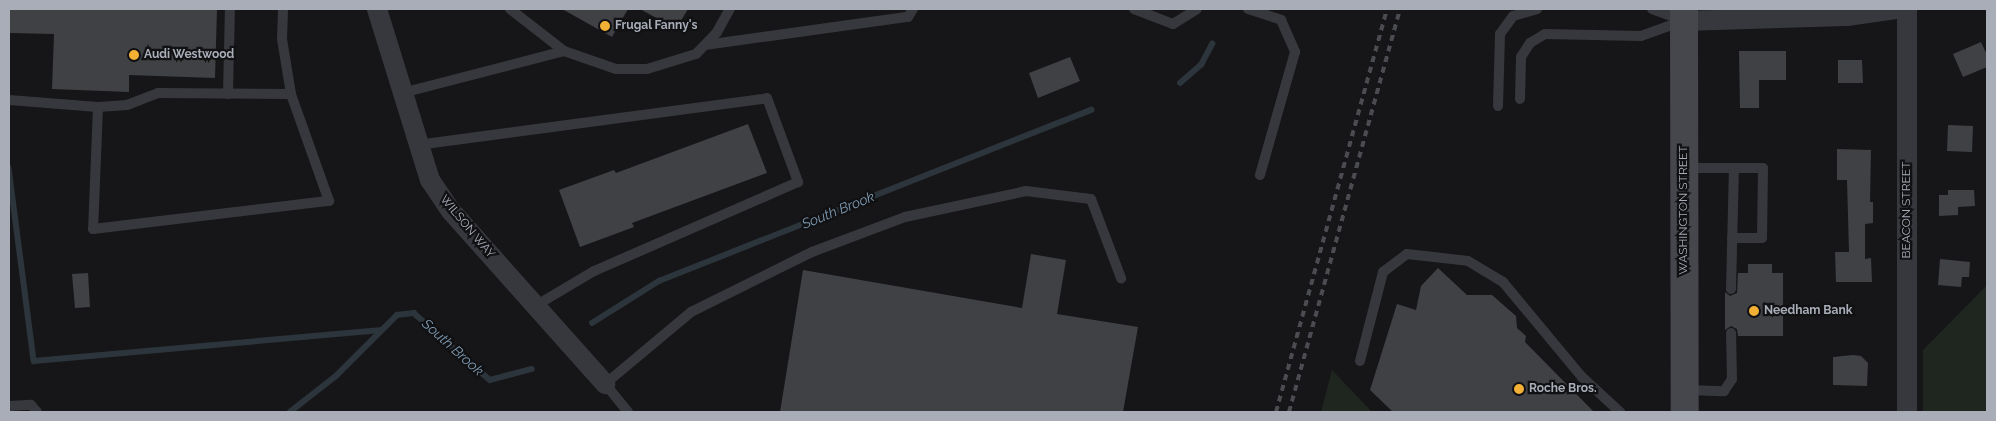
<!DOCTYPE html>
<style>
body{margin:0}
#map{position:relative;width:1996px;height:421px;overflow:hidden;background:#161618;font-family:Raleway,sans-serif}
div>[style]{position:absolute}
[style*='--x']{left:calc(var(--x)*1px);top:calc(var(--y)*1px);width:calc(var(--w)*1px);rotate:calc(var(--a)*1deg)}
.green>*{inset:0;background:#1e261f}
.stream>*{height:5.5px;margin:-2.75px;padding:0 2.75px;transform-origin:2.75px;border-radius:2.75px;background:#2c353c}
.building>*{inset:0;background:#404145}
.lane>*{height:10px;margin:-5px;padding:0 5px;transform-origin:5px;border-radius:5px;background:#37383d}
.street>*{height:20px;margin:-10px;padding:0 10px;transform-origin:10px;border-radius:10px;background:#37383d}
.secondary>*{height:28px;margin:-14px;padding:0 14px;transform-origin:14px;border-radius:14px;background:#45474d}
.rail>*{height:4px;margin-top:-2px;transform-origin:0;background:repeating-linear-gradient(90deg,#4a4c52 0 6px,transparent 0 11px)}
.dots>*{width:14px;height:14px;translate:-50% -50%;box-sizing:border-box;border:2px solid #111113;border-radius:50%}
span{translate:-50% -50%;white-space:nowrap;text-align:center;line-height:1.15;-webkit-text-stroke:4.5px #111113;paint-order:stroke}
.poi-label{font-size:12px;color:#a8adb8;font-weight:700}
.left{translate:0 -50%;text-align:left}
.street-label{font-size:12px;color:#a8adb8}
.water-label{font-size:14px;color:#7f9bb3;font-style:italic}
.frame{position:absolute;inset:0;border:10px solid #a8adb8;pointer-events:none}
</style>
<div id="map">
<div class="green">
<div style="clip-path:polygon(1987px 285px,1987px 412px,1923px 412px,1923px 350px)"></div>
<div style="clip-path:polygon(1332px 370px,1372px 412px,1321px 412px)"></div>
</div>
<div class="stream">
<div style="--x:1180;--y:83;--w:28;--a:-41"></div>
<div style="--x:1201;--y:65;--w:24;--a:-62"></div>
<div style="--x:9;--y:168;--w:195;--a:82.6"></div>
<div style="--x:34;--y:361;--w:349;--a:-5.1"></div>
<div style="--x:592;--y:323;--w:79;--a:-32.1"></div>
<div style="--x:659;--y:281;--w:465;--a:-21.6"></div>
<div style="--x:290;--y:412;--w:58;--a:-38"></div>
<div style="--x:336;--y:376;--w:86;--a:-45"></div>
<div style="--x:397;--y:315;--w:17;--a:-7"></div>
<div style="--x:414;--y:313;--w:101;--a:41.4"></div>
<div style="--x:490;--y:380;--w:43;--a:-14.7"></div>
</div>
<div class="building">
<div style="clip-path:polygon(9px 9px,217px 9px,215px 78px,129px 75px,129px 92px,52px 89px,54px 34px,9px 33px)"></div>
<div style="clip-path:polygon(562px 9px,628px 9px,612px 37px)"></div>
<div style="clip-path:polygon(640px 9px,688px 9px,676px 29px)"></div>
<div style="clip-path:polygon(1981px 42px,1987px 55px,1987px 67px,1963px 77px,1953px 54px)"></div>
<div style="clip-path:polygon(1739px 51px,1786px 51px,1786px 80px,1759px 80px,1759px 108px,1740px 108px)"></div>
<div style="clip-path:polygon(1070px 57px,1080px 81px,1038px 98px,1029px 73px)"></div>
<div style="clip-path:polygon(1838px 60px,1862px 60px,1863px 83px,1838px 83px)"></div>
<div style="clip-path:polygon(748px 124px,767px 173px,632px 223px,634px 227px,580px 247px,559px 190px,614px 170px,616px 173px)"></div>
<div style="clip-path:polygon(1948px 125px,1973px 126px,1972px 152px,1947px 151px)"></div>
<div style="clip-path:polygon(1837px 149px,1871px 150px,1870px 202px,1873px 202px,1873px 223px,1865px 224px,1865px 259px,1871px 258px,1872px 282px,1836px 282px,1835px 252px,1849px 252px,1847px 180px,1837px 180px)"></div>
<div style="clip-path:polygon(1948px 190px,1974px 190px,1975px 206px,1958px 207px,1958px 215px,1939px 216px,1939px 195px,1948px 195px)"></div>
<div style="clip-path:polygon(1031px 254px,1066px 260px,1057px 314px,1138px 327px,1123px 412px,780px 412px,803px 270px,1022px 308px)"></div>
<div style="clip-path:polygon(1940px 259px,1970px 262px,1969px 277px,1962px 277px,1961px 287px,1938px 285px)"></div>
<div style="clip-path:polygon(1748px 264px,1772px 264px,1772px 273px,1783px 273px,1783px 336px,1738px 336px,1737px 329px,1731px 326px,1725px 330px,1725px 292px,1730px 296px,1737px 293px,1738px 273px,1748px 273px)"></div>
<div style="clip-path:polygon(1438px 268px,1467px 295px,1492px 295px,1516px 316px,1517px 328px,1526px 336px,1525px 342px,1594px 412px,1393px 412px,1370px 390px,1397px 304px,1416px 310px,1421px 286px)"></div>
<div style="clip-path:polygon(88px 273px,90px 307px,75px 308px,72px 274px)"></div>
<div style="clip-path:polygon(1853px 355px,1861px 356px,1868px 363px,1867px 386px,1833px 385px,1833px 357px)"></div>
</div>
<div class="lane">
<div style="--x:510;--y:9;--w:68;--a:37.9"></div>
<div style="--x:564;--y:51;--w:55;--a:19.1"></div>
<div style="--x:616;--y:69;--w:31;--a:0"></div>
<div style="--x:647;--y:69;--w:51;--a:-17"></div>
<div style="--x:696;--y:54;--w:30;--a:-46"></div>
<div style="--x:717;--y:32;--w:26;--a:-61"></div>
<div style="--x:1134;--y:9;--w:42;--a:21"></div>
<div style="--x:1173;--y:24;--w:28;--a:-32"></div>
<div style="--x:1248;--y:9;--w:35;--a:18"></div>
<div style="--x:1281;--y:20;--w:35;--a:66"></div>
<div style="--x:1295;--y:52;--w:128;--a:105.9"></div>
<div style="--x:1652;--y:9;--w:33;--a:20"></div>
<div style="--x:705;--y:45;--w:205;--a:-7.9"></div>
<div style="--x:908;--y:17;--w:9;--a:-58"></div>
<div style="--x:402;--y:93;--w:167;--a:-14.5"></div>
<div style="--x:228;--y:94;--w:85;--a:-88.7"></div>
<div style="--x:1520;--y:99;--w:42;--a:-88.6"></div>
<div style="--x:1521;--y:57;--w:17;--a:-57"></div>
<div style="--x:1530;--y:43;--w:17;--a:-31"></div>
<div style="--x:1545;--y:34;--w:96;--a:1.2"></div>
<div style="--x:1641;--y:36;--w:45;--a:-19.7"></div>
<div style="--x:9;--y:100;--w:89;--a:4.5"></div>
<div style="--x:98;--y:107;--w:29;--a:-4"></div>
<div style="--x:127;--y:105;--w:33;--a:-21"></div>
<div style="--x:158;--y:93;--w:133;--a:0.4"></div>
<div style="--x:291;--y:94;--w:56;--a:-99.3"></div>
<div style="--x:282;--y:39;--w:30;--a:-88"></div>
<div style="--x:1498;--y:106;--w:72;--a:-88.4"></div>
<div style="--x:1500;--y:34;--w:22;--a:-54"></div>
<div style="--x:1513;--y:16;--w:25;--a:-16"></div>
<div style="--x:98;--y:107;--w:122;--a:92.3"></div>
<div style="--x:93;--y:229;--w:238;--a:-6.8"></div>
<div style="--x:329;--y:201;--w:114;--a:-109.6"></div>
<div style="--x:417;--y:145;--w:353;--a:-7.6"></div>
<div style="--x:767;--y:98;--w:90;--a:69.7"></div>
<div style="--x:798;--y:182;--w:223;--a:156.4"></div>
<div style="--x:594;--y:271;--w:69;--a:149.3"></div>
<div style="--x:1685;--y:168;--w:78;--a:0"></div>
<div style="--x:1763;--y:168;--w:70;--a:90.8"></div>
<div style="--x:1762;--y:238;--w:30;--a:180"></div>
<div style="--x:1731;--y:289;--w:121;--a:-88.6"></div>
<div style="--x:1360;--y:361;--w:92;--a:-75.5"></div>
<div style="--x:1383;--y:272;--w:30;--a:-37"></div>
<div style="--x:1407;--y:254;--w:61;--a:6.5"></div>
<div style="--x:1468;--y:261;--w:41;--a:31"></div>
<div style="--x:1503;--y:282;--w:124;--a:50.3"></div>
<div style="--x:1582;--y:377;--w:52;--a:42.6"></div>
<div style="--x:1686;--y:390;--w:38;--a:2"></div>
<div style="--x:1724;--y:391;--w:14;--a:-56"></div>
<div style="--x:1732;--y:379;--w:46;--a:-91.2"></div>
<div style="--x:9;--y:406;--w:22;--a:-3"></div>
<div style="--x:31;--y:405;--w:9;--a:49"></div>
<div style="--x:628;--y:412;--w:36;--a:-129"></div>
<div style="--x:605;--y:384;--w:112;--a:-39.9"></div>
<div style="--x:691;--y:312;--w:135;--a:-26.4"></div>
<div style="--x:812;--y:252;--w:99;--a:-20.6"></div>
<div style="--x:905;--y:217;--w:124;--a:-12.1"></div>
<div style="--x:1026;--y:191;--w:65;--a:7"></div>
<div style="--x:1091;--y:199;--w:85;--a:69.2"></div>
</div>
<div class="street">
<div style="--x:377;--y:9;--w:179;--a:72.8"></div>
<div style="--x:430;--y:180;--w:37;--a:56"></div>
<div style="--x:451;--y:211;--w:232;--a:48.3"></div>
<div style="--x:1907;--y:9;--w:403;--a:90"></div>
<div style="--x:1684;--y:21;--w:163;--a:-1.8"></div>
<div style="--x:1847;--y:16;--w:49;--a:-8.1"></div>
</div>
<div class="secondary">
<div style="--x:1684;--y:9;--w:403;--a:89.9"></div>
</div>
<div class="rail">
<div style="--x:1276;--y:412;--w:418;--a:-74.6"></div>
<div style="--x:1289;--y:412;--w:418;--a:-74.6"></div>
</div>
<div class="dots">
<div style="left:605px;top:26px;background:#f2b134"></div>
<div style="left:134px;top:55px;background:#f2b134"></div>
<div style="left:1754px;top:311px;background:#f2b134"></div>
<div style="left:1519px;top:389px;background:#f2b134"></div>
</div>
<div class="poi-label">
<span class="left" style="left:615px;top:26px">Frugal Fanny's</span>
<span class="left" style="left:144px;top:55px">Audi Westwood</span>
<span class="left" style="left:1764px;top:311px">Needham Bank</span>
<span class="left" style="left:1529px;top:389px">Roche Bros.</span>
</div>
<div class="street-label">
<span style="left:1684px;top:210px;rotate:-90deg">WASHINGTON STREET</span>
<span style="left:1907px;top:210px;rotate:-90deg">BEACON STREET</span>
<span style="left:467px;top:227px;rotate:50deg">WILSON WAY</span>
</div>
<div class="water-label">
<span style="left:838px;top:210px;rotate:-22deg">South Brook</span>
<span style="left:453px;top:347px;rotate:42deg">South Brook</span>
</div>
<div class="frame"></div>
</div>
